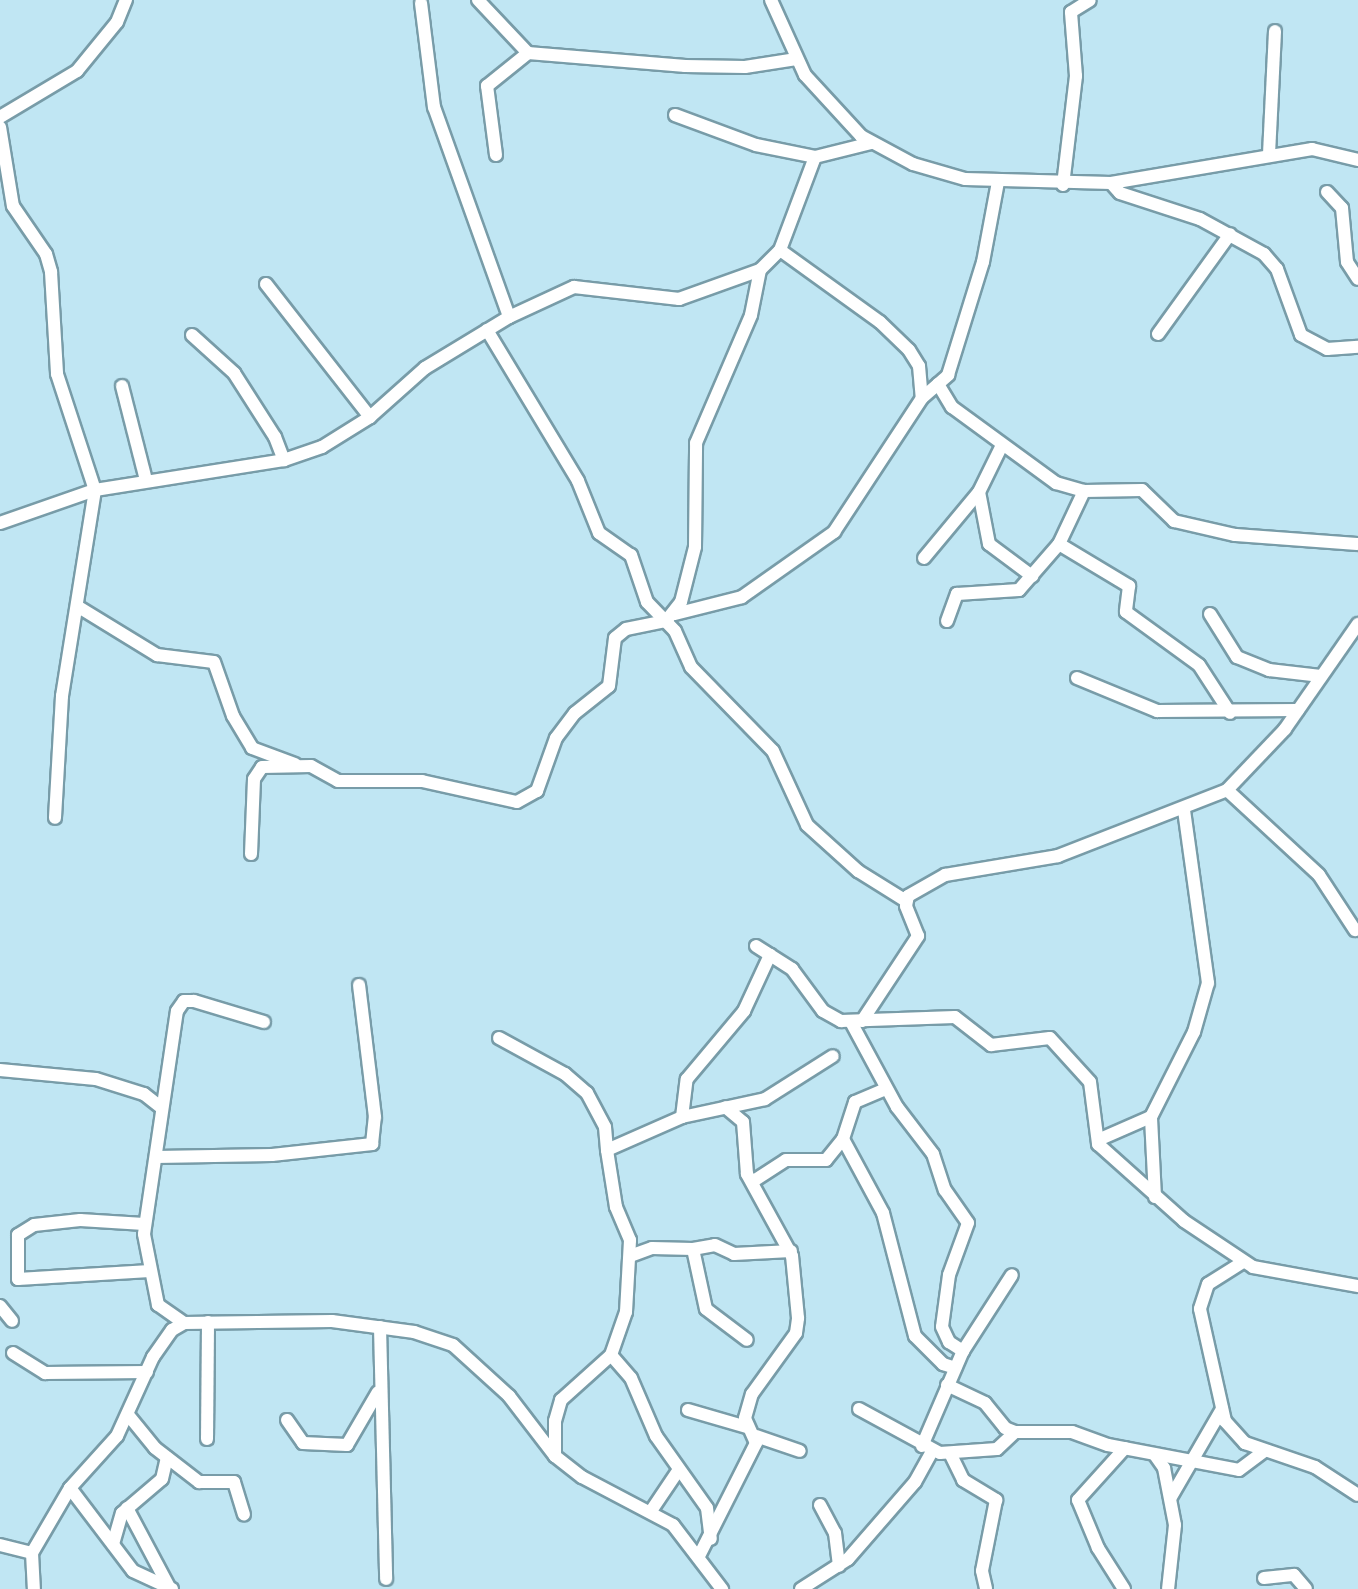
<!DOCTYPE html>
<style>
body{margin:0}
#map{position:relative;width:1358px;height:1589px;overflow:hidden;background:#c0e6f3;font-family:"Open Sans",sans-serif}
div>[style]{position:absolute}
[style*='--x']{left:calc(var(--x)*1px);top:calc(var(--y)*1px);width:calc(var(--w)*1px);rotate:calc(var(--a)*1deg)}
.roads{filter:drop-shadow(2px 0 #789ca8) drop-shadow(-2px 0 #789ca8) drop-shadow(0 2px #789ca8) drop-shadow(0 -2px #789ca8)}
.minor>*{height:12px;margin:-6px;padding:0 6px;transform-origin:6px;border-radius:6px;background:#fff}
span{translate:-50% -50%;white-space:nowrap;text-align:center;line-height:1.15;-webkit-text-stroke:4.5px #c0e6f3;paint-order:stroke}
</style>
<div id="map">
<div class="roads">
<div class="minor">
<div style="--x:478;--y:0;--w:73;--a:46.7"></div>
<div style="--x:528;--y:53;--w:158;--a:4.7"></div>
<div style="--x:685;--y:66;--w:60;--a:1"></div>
<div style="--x:745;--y:67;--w:52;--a:-8.9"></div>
<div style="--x:771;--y:0;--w:82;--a:65.6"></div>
<div style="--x:805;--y:75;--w:83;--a:47.4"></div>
<div style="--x:861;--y:136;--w:59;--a:28.3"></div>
<div style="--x:913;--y:164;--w:54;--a:16.1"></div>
<div style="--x:965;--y:179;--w:146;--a:1.6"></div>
<div style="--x:1111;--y:183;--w:204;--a:-9.6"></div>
<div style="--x:1312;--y:149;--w:47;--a:13.4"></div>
<div style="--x:421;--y:3;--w:105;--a:82.9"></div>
<div style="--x:434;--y:107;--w:223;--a:70.3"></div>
<div style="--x:675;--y:115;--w:86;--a:20.3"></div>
<div style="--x:756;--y:145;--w:60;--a:11.5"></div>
<div style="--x:0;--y:117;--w:90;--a:-30.9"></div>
<div style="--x:77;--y:71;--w:63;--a:-50.8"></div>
<div style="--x:117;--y:22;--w:24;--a:-68"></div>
<div style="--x:0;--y:127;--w:80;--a:80.7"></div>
<div style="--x:13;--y:206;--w:58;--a:55.5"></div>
<div style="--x:46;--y:254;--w:19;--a:74"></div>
<div style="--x:51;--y:272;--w:102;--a:86.6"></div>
<div style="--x:57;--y:374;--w:122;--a:71.9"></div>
<div style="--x:95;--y:490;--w:209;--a:99.1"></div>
<div style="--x:62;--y:696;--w:122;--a:93.3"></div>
<div style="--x:1269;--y:154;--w:123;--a:-87.2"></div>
<div style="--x:496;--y:155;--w:70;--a:-97.4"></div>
<div style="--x:487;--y:86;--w:53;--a:-38.8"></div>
<div style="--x:1111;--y:183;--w:13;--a:48"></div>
<div style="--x:1120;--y:193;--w:84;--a:18"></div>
<div style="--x:1200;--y:219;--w:73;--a:28.7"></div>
<div style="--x:1264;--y:254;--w:20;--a:49"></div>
<div style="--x:1277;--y:269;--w:70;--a:70"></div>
<div style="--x:1301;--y:335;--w:30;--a:28"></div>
<div style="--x:1327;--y:349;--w:31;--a:-4"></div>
<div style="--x:1063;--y:185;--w:110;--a:-83.2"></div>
<div style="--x:1076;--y:76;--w:64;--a:-94.5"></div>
<div style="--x:1071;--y:12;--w:22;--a:-32"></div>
<div style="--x:1327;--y:192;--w:22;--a:47"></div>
<div style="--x:1342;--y:208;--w:54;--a:84.7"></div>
<div style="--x:1347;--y:262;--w:20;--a:57"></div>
<div style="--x:780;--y:250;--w:123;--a:35.8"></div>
<div style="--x:880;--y:322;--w:40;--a:44"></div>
<div style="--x:909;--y:350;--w:19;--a:58"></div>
<div style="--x:919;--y:366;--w:32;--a:85"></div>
<div style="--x:266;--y:284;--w:169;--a:52"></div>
<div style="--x:487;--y:330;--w:176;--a:58.9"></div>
<div style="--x:578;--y:481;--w:56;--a:68"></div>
<div style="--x:599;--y:533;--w:39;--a:35"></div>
<div style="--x:631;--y:555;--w:50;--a:71.2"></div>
<div style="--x:647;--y:602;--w:40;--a:46"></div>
<div style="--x:675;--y:631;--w:39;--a:66"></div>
<div style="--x:691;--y:667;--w:117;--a:45.7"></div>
<div style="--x:773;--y:751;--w:81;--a:65.3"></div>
<div style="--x:807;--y:825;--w:69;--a:42"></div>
<div style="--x:858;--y:871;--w:57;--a:32"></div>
<div style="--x:1158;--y:334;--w:123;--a:-54.2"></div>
<div style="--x:192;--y:335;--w:57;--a:42.1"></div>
<div style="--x:234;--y:373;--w:76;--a:57.4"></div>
<div style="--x:275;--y:437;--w:25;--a:69"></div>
<div style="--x:938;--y:384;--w:27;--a:59"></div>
<div style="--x:952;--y:407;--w:129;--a:36.2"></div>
<div style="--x:1056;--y:483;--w:29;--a:16"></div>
<div style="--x:1084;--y:491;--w:58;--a:-1"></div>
<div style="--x:1142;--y:490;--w:45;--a:44.1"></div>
<div style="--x:1174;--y:521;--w:63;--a:12.9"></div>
<div style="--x:1235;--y:535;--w:123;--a:4.2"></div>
<div style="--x:122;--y:386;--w:97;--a:75.7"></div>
<div style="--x:979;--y:492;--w:53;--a:79.1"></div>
<div style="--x:989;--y:544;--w:54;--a:36.7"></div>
<div style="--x:0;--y:523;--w:101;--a:-19.2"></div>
<div style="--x:95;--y:490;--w:191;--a:-9"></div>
<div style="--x:284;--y:460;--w:40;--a:-18.9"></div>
<div style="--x:322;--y:447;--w:57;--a:-32"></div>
<div style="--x:370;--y:417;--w:74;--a:-41.7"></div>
<div style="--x:425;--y:368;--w:98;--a:-31.3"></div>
<div style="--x:509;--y:317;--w:72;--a:-24.8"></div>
<div style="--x:574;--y:287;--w:106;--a:6.5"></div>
<div style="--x:679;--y:299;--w:86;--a:-19.7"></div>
<div style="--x:760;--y:270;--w:28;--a:-45"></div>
<div style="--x:780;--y:250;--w:99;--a:-69.4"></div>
<div style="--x:815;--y:157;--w:58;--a:-14"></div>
<div style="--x:1059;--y:544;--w:82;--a:31"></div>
<div style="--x:1129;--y:586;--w:26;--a:97"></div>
<div style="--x:1126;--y:612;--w:90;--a:36"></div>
<div style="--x:1199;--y:665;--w:57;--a:57.1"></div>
<div style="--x:924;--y:558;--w:86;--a:-50.2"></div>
<div style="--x:979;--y:492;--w:52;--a:-63.9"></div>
<div style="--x:77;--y:606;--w:94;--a:31.5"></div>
<div style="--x:157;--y:655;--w:57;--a:7"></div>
<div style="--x:214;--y:662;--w:57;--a:70.6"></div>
<div style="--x:233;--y:716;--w:37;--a:59"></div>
<div style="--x:252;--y:748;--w:46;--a:20.4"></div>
<div style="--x:675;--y:614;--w:69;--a:-14.2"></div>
<div style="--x:742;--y:597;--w:113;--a:-35.2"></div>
<div style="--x:834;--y:532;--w:160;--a:-56.7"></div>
<div style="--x:922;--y:398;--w:35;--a:-41"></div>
<div style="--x:948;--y:375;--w:118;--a:-72.8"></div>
<div style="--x:983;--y:262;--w:81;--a:-79.4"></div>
<div style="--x:1210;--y:614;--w:51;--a:57.9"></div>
<div style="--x:1237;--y:657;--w:35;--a:22"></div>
<div style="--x:1269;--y:670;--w:52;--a:6.6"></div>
<div style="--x:947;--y:621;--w:29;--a:-70"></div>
<div style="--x:957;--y:594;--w:62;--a:-3.7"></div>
<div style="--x:1019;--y:590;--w:61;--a:-49"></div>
<div style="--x:1059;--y:544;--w:59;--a:-64.7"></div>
<div style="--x:1077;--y:678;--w:87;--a:22.4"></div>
<div style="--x:1157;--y:711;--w:141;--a:-0.4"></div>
<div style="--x:1227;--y:790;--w:125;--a:42.7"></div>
<div style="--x:1319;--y:875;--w:66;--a:56.8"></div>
<div style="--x:251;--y:854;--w:75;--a:-87.7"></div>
<div style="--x:254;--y:779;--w:14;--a:-56"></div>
<div style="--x:262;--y:767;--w:49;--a:-1.2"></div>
<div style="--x:311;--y:766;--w:31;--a:29"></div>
<div style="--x:338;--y:781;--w:84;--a:0"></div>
<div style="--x:422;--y:781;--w:97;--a:12.5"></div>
<div style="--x:517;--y:802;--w:23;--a:-29"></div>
<div style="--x:537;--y:791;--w:56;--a:-70.3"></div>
<div style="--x:556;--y:738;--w:31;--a:-53"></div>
<div style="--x:575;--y:713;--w:43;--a:-38.5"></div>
<div style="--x:609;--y:686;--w:48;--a:-82.9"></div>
<div style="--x:615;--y:638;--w:14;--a:-39"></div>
<div style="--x:626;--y:629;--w:41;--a:-11.3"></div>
<div style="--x:666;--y:621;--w:24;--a:-52"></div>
<div style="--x:681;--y:602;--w:57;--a:-75.7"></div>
<div style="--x:695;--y:547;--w:104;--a:-89.4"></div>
<div style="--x:696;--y:443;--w:139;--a:-66.7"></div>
<div style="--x:751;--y:315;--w:46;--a:-78.7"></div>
<div style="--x:756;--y:946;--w:43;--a:32.6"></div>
<div style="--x:792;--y:969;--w:52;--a:53.6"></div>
<div style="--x:823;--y:1011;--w:21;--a:29"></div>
<div style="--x:841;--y:1021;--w:114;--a:-2"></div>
<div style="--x:955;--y:1017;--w:46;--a:37.9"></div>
<div style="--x:991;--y:1045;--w:59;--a:-6.8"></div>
<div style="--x:1050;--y:1038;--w:59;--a:47.7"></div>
<div style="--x:1090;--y:1082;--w:63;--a:82.6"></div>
<div style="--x:1098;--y:1144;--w:115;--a:41.8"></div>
<div style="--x:1184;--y:1221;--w:83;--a:33.7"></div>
<div style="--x:1253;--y:1267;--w:107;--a:10.3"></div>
<div style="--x:862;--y:1021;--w:102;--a:-56.6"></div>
<div style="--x:918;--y:936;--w:32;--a:-112"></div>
<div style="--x:906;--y:906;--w:10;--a:-79"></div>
<div style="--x:908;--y:896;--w:43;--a:-29.6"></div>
<div style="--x:945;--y:875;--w:115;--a:-9.5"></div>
<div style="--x:1058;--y:856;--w:181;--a:-21.3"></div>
<div style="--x:1227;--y:790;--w:84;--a:-46.4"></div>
<div style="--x:1285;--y:729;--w:128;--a:-55.2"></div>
<div style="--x:851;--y:1022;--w:97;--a:61.6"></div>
<div style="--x:897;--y:1107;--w:59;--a:52.5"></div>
<div style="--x:933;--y:1154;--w:38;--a:72"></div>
<div style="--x:945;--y:1190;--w:40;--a:55.1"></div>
<div style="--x:968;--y:1223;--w:55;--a:110.1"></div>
<div style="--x:949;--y:1275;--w:52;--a:97.7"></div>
<div style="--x:942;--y:1327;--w:17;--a:65"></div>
<div style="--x:949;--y:1342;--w:17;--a:33"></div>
<div style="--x:499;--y:1038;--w:75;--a:28.6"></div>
<div style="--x:565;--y:1074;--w:29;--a:41"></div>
<div style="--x:587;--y:1093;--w:38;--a:62"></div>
<div style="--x:605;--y:1127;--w:23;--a:85"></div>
<div style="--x:0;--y:1070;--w:96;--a:5.4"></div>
<div style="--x:96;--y:1079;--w:50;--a:17.4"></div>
<div style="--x:144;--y:1094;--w:23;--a:38"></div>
<div style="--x:682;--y:1117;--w:38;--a:-83"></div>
<div style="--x:687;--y:1079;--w:89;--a:-50"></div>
<div style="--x:744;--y:1011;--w:62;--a:-65.1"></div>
<div style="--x:843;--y:1139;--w:84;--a:61.6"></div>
<div style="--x:883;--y:1213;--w:127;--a:75.4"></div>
<div style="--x:915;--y:1336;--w:40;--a:45"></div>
<div style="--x:943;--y:1364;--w:13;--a:18"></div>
<div style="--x:1098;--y:1140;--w:58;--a:-23.5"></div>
<div style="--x:156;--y:1157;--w:116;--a:-1"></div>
<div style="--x:272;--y:1155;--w:101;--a:-6.3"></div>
<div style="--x:372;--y:1144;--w:27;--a:-84"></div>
<div style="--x:375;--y:1117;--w:133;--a:-96.9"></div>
<div style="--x:752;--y:1182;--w:40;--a:-32.9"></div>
<div style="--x:786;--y:1160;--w:40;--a:0"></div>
<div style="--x:826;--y:1160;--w:27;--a:-51"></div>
<div style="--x:843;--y:1139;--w:39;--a:-72"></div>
<div style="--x:855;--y:1102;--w:34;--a:-23"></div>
<div style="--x:1155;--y:1197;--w:80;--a:-92.9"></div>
<div style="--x:1151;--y:1117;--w:95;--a:-63.2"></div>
<div style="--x:1194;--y:1032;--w:51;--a:-74.1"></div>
<div style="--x:1208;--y:983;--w:176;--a:-97.9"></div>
<div style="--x:144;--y:1224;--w:64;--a:-176.4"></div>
<div style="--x:80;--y:1220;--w:46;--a:173.8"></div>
<div style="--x:34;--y:1225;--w:19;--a:148"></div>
<div style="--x:18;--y:1235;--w:44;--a:90"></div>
<div style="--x:18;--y:1279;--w:132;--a:-3.5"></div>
<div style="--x:693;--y:1249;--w:22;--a:-10"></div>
<div style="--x:715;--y:1245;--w:21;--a:25"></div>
<div style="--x:734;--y:1254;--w:57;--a:-3"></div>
<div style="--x:630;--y:1256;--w:23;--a:-20"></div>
<div style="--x:652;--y:1248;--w:41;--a:1.4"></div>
<div style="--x:693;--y:1249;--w:61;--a:77.8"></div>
<div style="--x:706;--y:1309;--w:51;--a:37.1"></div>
<div style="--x:1243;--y:1262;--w:41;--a:147.8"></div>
<div style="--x:1208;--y:1284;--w:26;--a:108"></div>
<div style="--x:1200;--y:1309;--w:115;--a:77.4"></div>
<div style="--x:1225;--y:1421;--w:30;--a:48"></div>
<div style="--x:1245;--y:1443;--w:74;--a:18.9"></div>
<div style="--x:1315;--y:1467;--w:51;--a:33.1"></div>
<div style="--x:0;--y:1306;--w:19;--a:51"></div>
<div style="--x:184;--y:1323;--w:32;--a:-145"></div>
<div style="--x:158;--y:1305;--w:72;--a:-101.2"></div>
<div style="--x:144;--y:1234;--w:225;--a:-81.6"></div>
<div style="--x:177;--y:1011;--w:12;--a:-55"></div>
<div style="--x:184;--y:1001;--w:10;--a:0"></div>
<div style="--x:194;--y:1001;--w:73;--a:16.7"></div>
<div style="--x:380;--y:1327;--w:252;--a:88.6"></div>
<div style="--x:13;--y:1353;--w:38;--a:32"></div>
<div style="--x:45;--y:1373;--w:102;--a:-0.6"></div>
<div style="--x:611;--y:1355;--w:30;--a:49"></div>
<div style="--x:631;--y:1378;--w:63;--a:66.7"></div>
<div style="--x:656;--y:1436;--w:88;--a:54.7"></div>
<div style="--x:707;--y:1508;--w:31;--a:83"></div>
<div style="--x:947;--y:1385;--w:42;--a:25.3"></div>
<div style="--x:985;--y:1403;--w:32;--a:51"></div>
<div style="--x:1005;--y:1428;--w:11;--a:22"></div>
<div style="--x:1015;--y:1432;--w:57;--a:0"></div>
<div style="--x:1072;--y:1432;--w:38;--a:20"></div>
<div style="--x:1108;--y:1445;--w:133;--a:10.8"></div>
<div style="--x:1239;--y:1470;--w:31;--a:-37"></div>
<div style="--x:859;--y:1409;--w:92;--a:28.5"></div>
<div style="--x:940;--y:1453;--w:57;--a:-4"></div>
<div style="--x:997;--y:1449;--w:25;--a:-43"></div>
<div style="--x:688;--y:1410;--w:61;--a:16.1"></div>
<div style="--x:129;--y:1416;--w:41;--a:50.9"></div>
<div style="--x:155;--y:1448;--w:56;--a:37.7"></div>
<div style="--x:199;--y:1482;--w:35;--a:0"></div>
<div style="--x:234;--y:1482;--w:34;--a:73"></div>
<div style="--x:287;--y:1420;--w:28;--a:55"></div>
<div style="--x:303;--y:1443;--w:44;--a:2.6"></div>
<div style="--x:347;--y:1445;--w:61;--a:-59.7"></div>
<div style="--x:756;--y:1436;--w:46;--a:18.8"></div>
<div style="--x:207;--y:1439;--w:117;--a:-89.5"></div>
<div style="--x:922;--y:1446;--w:103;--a:-66.7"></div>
<div style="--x:963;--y:1351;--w:90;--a:-57.2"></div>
<div style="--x:950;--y:1453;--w:30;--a:64"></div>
<div style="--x:963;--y:1480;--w:39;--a:31"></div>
<div style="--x:996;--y:1500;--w:72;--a:101.2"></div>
<div style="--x:982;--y:1571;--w:18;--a:77"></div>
<div style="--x:1155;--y:1455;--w:16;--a:55"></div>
<div style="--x:1164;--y:1468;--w:58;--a:79.1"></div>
<div style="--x:1175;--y:1525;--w:64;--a:96.2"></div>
<div style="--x:555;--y:1456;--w:35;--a:-90"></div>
<div style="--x:555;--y:1421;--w:22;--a:-74"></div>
<div style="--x:561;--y:1400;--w:67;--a:-42"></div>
<div style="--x:611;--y:1355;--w:46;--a:-70.8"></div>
<div style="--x:626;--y:1312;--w:72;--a:-86.8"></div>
<div style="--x:630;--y:1240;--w:36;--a:-113"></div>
<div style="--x:616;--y:1207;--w:58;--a:-99"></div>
<div style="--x:607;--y:1150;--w:82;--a:-23.7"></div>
<div style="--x:682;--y:1117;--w:85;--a:-12.2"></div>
<div style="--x:765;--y:1099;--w:80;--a:-32.3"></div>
<div style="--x:70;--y:1488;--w:104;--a:52.8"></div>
<div style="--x:133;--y:1571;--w:43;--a:24.8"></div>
<div style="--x:1171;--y:1497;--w:102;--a:-59.9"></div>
<div style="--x:820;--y:1505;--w:32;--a:62"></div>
<div style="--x:835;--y:1533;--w:33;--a:83"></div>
<div style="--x:127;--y:1508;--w:89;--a:62"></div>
<div style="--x:651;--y:1511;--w:48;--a:-56"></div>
<div style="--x:113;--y:1544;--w:32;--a:-74"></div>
<div style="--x:122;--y:1513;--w:52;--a:-40.4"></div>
<div style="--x:162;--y:1479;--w:22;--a:-77"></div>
<div style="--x:0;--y:1545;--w:33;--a:14"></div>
<div style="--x:32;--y:1553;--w:75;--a:-59.7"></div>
<div style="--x:70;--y:1488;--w:70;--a:-47.9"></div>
<div style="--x:117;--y:1436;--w:87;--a:-65.5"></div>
<div style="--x:153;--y:1357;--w:33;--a:-55"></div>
<div style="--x:172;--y:1330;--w:14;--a:-30"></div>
<div style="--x:184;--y:1323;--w:148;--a:-0.8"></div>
<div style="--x:332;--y:1321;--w:83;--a:7.6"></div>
<div style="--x:414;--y:1332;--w:41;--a:18.4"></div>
<div style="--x:453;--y:1345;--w:76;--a:42.3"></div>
<div style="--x:509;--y:1396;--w:76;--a:52.5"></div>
<div style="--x:555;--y:1456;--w:34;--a:38"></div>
<div style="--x:582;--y:1477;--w:103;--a:27.8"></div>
<div style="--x:673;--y:1525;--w:81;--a:52.6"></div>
<div style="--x:32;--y:1553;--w:36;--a:87"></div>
<div style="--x:700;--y:1554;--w:124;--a:-63.2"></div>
<div style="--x:756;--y:1443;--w:27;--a:-114"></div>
<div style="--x:745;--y:1418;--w:25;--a:-74"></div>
<div style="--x:752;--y:1394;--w:75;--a:-54.2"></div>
<div style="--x:796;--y:1333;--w:15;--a:-82"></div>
<div style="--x:798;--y:1318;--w:62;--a:-95.5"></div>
<div style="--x:792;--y:1256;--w:94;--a:-118.8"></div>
<div style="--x:747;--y:1174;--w:52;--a:-94.4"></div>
<div style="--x:743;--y:1122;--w:23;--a:-140"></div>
<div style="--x:1264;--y:1578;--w:30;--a:-6"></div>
<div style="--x:1294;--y:1575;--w:18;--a:49"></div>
<div style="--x:801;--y:1589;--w:56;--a:-32.6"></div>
<div style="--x:848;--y:1559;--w:102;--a:-49"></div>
<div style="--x:915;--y:1482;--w:35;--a:-61"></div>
<div style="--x:1124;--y:1589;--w:49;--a:-122.4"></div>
<div style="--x:1098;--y:1548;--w:52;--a:-112.6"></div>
<div style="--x:1078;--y:1500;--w:70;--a:-47.9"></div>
</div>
</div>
</div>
